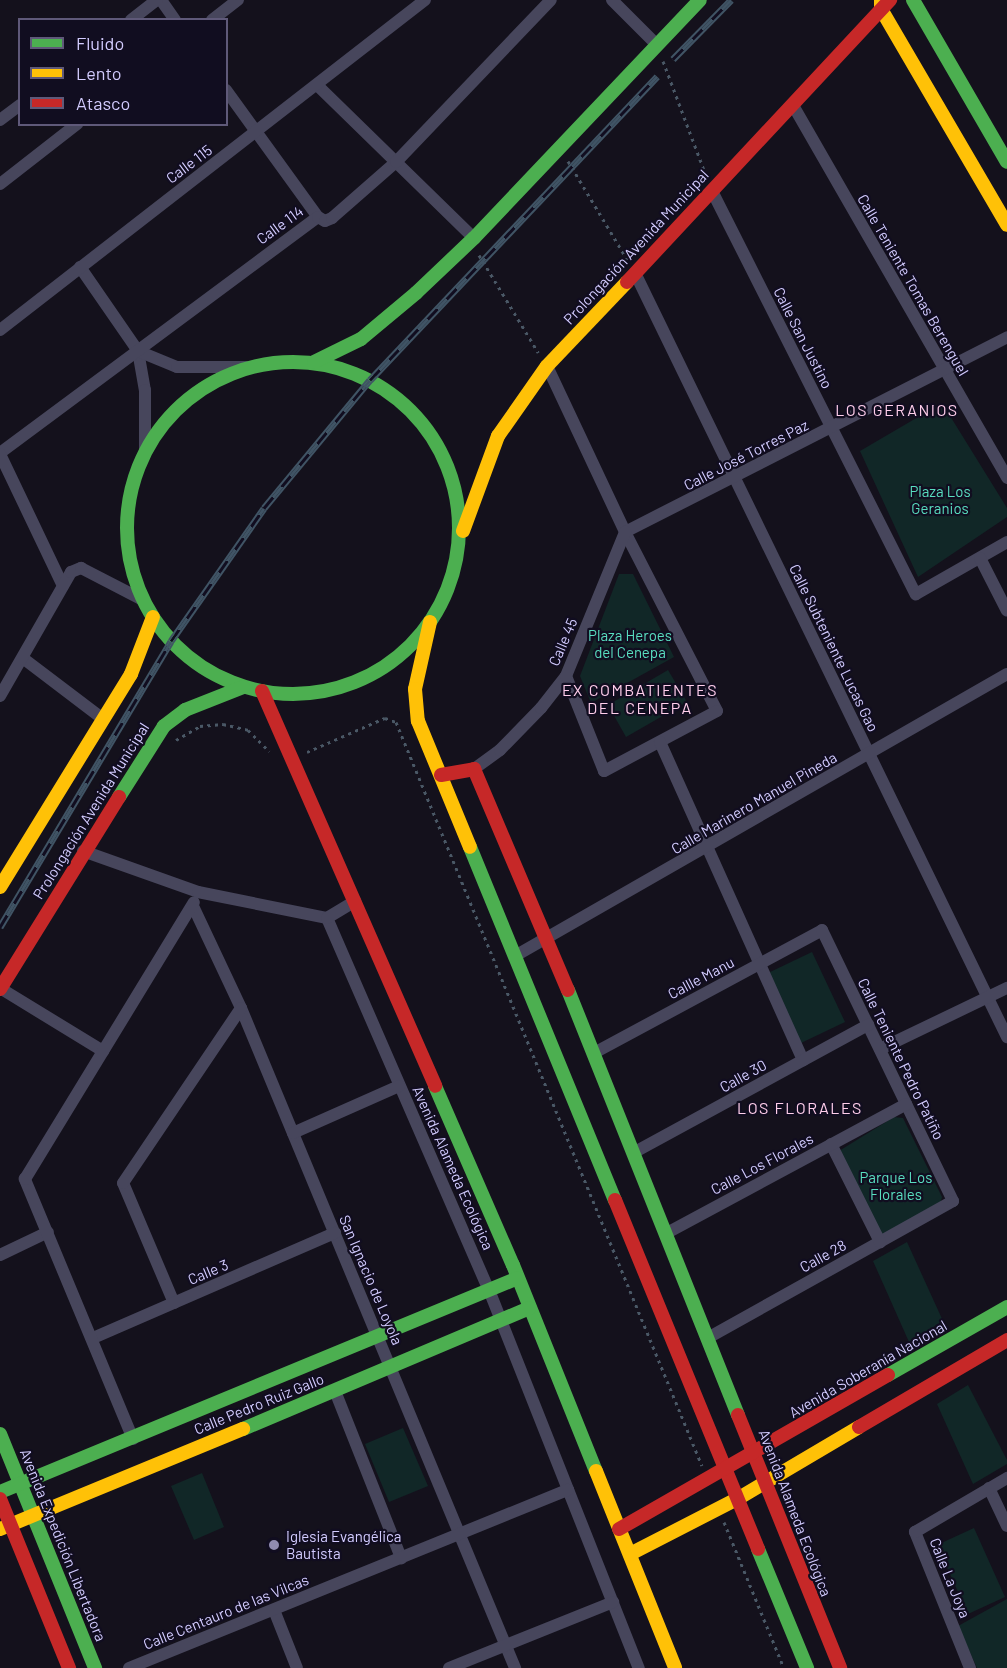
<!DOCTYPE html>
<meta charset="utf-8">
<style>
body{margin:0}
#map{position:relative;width:1007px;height:1668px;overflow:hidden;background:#14111c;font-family:Barlow,sans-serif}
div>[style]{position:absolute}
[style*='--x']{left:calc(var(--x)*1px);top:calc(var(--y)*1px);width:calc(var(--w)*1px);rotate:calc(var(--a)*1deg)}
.green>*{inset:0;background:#112727}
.path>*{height:3px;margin-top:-1.5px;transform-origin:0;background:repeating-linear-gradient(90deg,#4a5866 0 3px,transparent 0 7.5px)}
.street>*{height:12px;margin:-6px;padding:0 6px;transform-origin:6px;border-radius:6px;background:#47465c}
.fast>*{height:14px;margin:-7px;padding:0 7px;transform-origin:7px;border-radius:7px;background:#4caf50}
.fast>.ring{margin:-7px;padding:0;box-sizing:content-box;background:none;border:14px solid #4caf50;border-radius:50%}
.slow>*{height:14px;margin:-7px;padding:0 7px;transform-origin:7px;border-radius:7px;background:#ffc107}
.jam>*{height:14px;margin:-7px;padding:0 7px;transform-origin:7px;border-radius:7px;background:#c62828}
.rail>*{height:7px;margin-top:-3.5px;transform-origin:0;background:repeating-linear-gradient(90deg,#110d20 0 14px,#405465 0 28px);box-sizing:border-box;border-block:2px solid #405465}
.dots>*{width:16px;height:16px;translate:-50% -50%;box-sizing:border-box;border:3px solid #110d20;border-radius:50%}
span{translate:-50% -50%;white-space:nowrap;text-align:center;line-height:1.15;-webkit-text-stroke:4.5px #110d20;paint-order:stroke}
.street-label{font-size:15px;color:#d3ccff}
.park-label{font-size:15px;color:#59dec0}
.poi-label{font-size:15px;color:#d3ccff}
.left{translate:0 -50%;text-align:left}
.neighbourhood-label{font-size:16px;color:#ffceeb;letter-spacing:1.5px}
.legend{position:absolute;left:18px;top:18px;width:210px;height:108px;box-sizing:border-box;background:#110d20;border:2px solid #5f5979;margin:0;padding:8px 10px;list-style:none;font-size:18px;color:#d3ccff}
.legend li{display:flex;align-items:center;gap:12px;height:30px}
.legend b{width:30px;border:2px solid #5f5979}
</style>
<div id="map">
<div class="green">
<div style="clip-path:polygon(942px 403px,1007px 508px,1007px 517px,918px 577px,860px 451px)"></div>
<div style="clip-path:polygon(619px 574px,633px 574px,674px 657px,591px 703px,580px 676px)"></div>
<div style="clip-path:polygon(668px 670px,687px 702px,626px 737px,608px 705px)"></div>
<div style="clip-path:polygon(812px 952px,845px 1022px,801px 1043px,768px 973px)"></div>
<div style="clip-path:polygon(894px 1117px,903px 1118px,942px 1197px,940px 1205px,886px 1235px,880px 1235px,839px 1151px)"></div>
<div style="clip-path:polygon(907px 1242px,943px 1321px,909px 1342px,873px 1261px)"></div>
<div style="clip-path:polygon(968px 1385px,1007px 1460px,1007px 1464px,973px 1484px,937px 1404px)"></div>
<div style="clip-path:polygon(403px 1428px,428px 1486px,389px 1502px,365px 1444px)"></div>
<div style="clip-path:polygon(202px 1473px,224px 1527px,194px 1540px,171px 1486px)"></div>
<div style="clip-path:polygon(974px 1528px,1005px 1597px,968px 1614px,937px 1545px)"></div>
<div style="clip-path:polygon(1007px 1599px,1007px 1668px,977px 1668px,958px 1626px)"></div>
</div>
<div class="path">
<div style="--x:663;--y:61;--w:125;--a:69.4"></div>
<div style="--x:568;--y:161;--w:117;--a:59"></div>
<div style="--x:479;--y:255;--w:114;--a:58.7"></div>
<div style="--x:176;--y:740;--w:28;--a:-30"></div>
<div style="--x:200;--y:726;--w:23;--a:-5"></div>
<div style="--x:223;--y:724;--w:26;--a:13"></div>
<div style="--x:248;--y:730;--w:30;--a:45"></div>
<div style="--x:307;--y:752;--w:85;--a:-23.6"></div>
<div style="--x:385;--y:718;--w:12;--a:20"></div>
<div style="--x:396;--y:722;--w:804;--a:67.64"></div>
<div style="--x:724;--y:1522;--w:158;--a:67.7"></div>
</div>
<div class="street">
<div style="--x:161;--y:0;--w:24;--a:55"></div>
<div style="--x:612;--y:0;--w:64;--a:45"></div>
<div style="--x:131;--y:20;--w:33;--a:-38"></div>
<div style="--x:212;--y:20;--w:33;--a:-38"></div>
<div style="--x:317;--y:85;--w:219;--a:44.3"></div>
<div style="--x:226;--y:90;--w:157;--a:54.1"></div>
<div style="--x:794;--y:107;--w:428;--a:60.1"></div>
<div style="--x:0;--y:120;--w:25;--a:-37"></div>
<div style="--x:0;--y:184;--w:98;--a:-37.9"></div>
<div style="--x:712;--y:191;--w:452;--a:63.2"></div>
<div style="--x:916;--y:594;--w:105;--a:-29.7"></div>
<div style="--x:80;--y:267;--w:102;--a:55.4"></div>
<div style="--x:138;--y:351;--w:40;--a:80"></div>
<div style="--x:145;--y:390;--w:60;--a:90"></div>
<div style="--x:635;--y:273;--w:850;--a:64.04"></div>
<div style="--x:0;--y:330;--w:538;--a:-37.83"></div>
<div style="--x:138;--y:351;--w:42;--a:22.3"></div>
<div style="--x:177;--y:367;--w:70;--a:0"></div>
<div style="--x:547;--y:366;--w:183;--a:64.8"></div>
<div style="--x:625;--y:532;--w:201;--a:62.8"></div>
<div style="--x:717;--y:711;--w:128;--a:152"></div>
<div style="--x:604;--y:771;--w:102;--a:-111.8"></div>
<div style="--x:0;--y:453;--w:396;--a:-36.6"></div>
<div style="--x:318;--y:217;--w:8;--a:30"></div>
<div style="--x:325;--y:221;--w:8;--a:-23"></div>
<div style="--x:332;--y:218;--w:85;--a:-41.2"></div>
<div style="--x:396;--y:162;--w:224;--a:-46.3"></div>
<div style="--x:0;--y:454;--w:146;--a:64.5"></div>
<div style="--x:625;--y:532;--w:429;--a:-27"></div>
<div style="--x:980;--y:558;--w:59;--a:63"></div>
<div style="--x:24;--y:659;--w:99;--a:37.2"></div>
<div style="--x:0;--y:696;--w:143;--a:-60.2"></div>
<div style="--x:71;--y:572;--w:11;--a:-22"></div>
<div style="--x:81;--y:568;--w:70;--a:27.3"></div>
<div style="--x:660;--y:742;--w:349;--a:65.8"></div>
<div style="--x:474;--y:769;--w:32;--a:-36"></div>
<div style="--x:500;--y:750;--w:59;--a:-45.7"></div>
<div style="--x:541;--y:708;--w:41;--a:-52"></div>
<div style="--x:566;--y:676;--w:156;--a:-67.7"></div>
<div style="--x:83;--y:851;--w:122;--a:19.6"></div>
<div style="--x:198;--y:892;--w:132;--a:11.4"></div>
<div style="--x:327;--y:918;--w:406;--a:66.5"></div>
<div style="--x:489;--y:1290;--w:407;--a:68.4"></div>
<div style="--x:193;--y:906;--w:113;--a:64.8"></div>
<div style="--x:241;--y:1008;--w:715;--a:67.45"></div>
<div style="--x:327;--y:918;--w:33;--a:-31"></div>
<div style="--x:515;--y:956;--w:567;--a:-29.82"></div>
<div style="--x:0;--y:988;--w:121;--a:31.5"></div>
<div style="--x:880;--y:1049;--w:141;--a:-25.7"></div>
<div style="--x:594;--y:1053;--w:259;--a:-28.3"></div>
<div style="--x:822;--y:930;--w:301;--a:64.2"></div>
<div style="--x:953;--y:1201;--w:281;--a:150.8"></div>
<div style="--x:293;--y:1133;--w:116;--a:-23.9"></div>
<div style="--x:831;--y:1144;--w:110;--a:63.4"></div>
<div style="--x:633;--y:1153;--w:268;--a:-28.6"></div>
<div style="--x:665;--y:1234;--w:274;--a:-28.3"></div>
<div style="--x:0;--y:1255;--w:53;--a:-25.6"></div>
<div style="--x:174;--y:1303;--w:130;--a:-113"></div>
<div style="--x:123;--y:1183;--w:211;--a:-56"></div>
<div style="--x:93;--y:1338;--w:264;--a:-23.5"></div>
<div style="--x:335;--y:1391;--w:180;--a:68.4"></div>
<div style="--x:133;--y:1439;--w:282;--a:-112.6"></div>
<div style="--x:25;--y:1179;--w:324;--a:-58.6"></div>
<div style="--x:989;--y:1488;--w:42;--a:64.7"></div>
<div style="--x:274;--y:1610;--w:62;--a:68.4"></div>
<div style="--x:129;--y:1668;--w:474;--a:-22.1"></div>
<div style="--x:449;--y:1668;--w:177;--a:-21.9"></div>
<div style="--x:970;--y:1668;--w:147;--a:-112"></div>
<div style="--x:915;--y:1532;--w:107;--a:-30.4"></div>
</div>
<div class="fast">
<div style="--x:913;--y:0;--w:187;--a:59.9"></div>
<div class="ring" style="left:127px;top:362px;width:318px;height:318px"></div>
<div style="--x:314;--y:362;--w:52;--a:-26.1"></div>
<div style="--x:361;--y:339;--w:72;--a:-39.9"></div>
<div style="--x:416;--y:293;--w:80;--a:-43.5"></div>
<div style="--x:474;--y:238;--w:328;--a:-46.5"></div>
<div style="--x:119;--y:797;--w:84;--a:-57.6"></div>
<div style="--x:164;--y:726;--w:26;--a:-37"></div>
<div style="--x:185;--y:710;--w:62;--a:-21.6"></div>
<div style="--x:470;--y:847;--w:382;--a:67.7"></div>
<div style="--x:568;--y:990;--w:458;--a:68.2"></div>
<div style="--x:435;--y:1086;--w:195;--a:66.5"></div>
<div style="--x:513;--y:1265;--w:222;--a:68.1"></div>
<div style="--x:888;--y:1375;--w:137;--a:-29.7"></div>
<div style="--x:243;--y:1429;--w:311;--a:-22.9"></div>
<div style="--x:0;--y:1434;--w:253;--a:67.9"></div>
<div style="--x:0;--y:1492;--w:560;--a:-22.45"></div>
<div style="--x:758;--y:1549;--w:129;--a:67.6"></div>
</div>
<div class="slow">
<div style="--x:881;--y:0;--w:9;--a:90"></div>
<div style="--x:881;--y:9;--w:250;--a:59.7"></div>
<div style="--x:463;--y:531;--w:101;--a:-69.8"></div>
<div style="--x:498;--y:436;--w:85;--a:-55"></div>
<div style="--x:547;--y:366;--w:116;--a:-46.4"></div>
<div style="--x:430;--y:622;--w:69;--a:102.6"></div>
<div style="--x:415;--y:689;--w:32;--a:85"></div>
<div style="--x:418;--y:721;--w:136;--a:67.6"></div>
<div style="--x:0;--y:887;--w:250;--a:-58.4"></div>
<div style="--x:131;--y:674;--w:61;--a:-68.9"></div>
<div style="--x:596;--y:1471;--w:212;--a:68.1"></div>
<div style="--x:0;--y:1529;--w:263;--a:-22.4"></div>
<div style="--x:630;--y:1554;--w:123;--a:-27.2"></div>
<div style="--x:739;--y:1498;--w:139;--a:-30.6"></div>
</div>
<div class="jam">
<div style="--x:627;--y:282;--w:386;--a:-47"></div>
<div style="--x:262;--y:691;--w:431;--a:66.3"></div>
<div style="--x:441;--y:775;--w:34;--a:-10"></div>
<div style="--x:474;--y:769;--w:240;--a:67"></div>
<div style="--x:0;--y:989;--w:226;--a:-58.2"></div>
<div style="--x:615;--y:1200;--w:377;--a:67.7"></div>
<div style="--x:738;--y:1415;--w:273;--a:68"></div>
<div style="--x:859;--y:1427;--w:172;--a:-30.4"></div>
<div style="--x:0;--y:1499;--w:183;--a:67.8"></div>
<div style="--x:619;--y:1529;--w:310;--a:-29.8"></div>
</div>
<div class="rail">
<div style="--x:673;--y:59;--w:83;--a:-45.5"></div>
<div style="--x:0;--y:927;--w:333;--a:-59.1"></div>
<div style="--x:171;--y:641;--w:162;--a:-55"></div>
<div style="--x:264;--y:508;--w:166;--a:-50.4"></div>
<div style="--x:370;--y:380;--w:418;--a:-46.6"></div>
</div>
<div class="dots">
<div style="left:274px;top:1545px;background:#908bb0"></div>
</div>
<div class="street-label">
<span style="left:189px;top:164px;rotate:-37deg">Calle 115</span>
<span style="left:280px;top:225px;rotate:-36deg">Calle 114</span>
<span style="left:636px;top:247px;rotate:-47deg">Prolongación Avenida Municipal</span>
<span style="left:913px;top:285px;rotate:60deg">Calle Teniente Tomas Berenguel</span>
<span style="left:803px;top:338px;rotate:63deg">Calle San Justino</span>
<span style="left:746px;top:455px;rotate:-27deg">Calle José Torres Paz</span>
<span style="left:563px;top:642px;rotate:-67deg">Calle 45</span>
<span style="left:834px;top:648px;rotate:64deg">Calle Subteniente Lucas Gao</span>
<span style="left:754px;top:803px;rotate:-30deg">Calle Marinero Manuel Pineda</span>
<span style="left:91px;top:811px;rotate:-58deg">Prolongación Avenida Municipal</span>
<span style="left:701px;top:978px;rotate:-28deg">Callle Manu</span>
<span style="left:901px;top:1059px;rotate:64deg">Calle Teniente Pedro Patiño</span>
<span style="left:743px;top:1076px;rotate:-29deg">Calle 30</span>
<span style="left:762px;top:1164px;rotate:-28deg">Calle Los Florales</span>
<span style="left:453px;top:1168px;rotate:66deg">Avenida Alameda Ecológica</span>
<span style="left:823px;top:1256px;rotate:-29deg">Calle 28</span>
<span style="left:208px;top:1272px;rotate:-23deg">Calle 3</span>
<span style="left:371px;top:1280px;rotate:67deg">San Ignacio de Loyola</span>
<span style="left:868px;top:1369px;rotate:-30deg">Avenida Soberanía Nacional</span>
<span style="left:259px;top:1404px;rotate:-22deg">Calle Pedro Ruiz Gallo</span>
<span style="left:795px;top:1513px;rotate:69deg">Avenida Alameda Ecológica</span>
<span style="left:63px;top:1545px;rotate:68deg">Avenida Expedición Libertadora</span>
<span style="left:950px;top:1578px;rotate:68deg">Calle La Joya</span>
<span style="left:226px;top:1612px;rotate:-22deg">Calle Centauro de las Vilcas</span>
</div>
<div class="park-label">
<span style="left:940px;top:500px">Plaza Los<br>Geranios</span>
<span style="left:630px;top:644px">Plaza Heroes<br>del Cenepa</span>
<span style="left:896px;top:1186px">Parque Los<br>Florales</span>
</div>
<div class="poi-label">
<span class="left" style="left:286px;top:1545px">Iglesia Evangélica<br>Bautista</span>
</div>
<div class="neighbourhood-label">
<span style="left:897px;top:410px">LOS GERANIOS</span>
<span style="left:640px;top:699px">EX COMBATIENTES<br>DEL CENEPA</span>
<span style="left:800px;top:1108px">LOS FLORALES</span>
</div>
<ul class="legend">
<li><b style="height:8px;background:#4caf50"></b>Fluido</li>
<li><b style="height:8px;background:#ffc107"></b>Lento</li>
<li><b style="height:8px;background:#c62828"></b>Atasco</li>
</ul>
</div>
